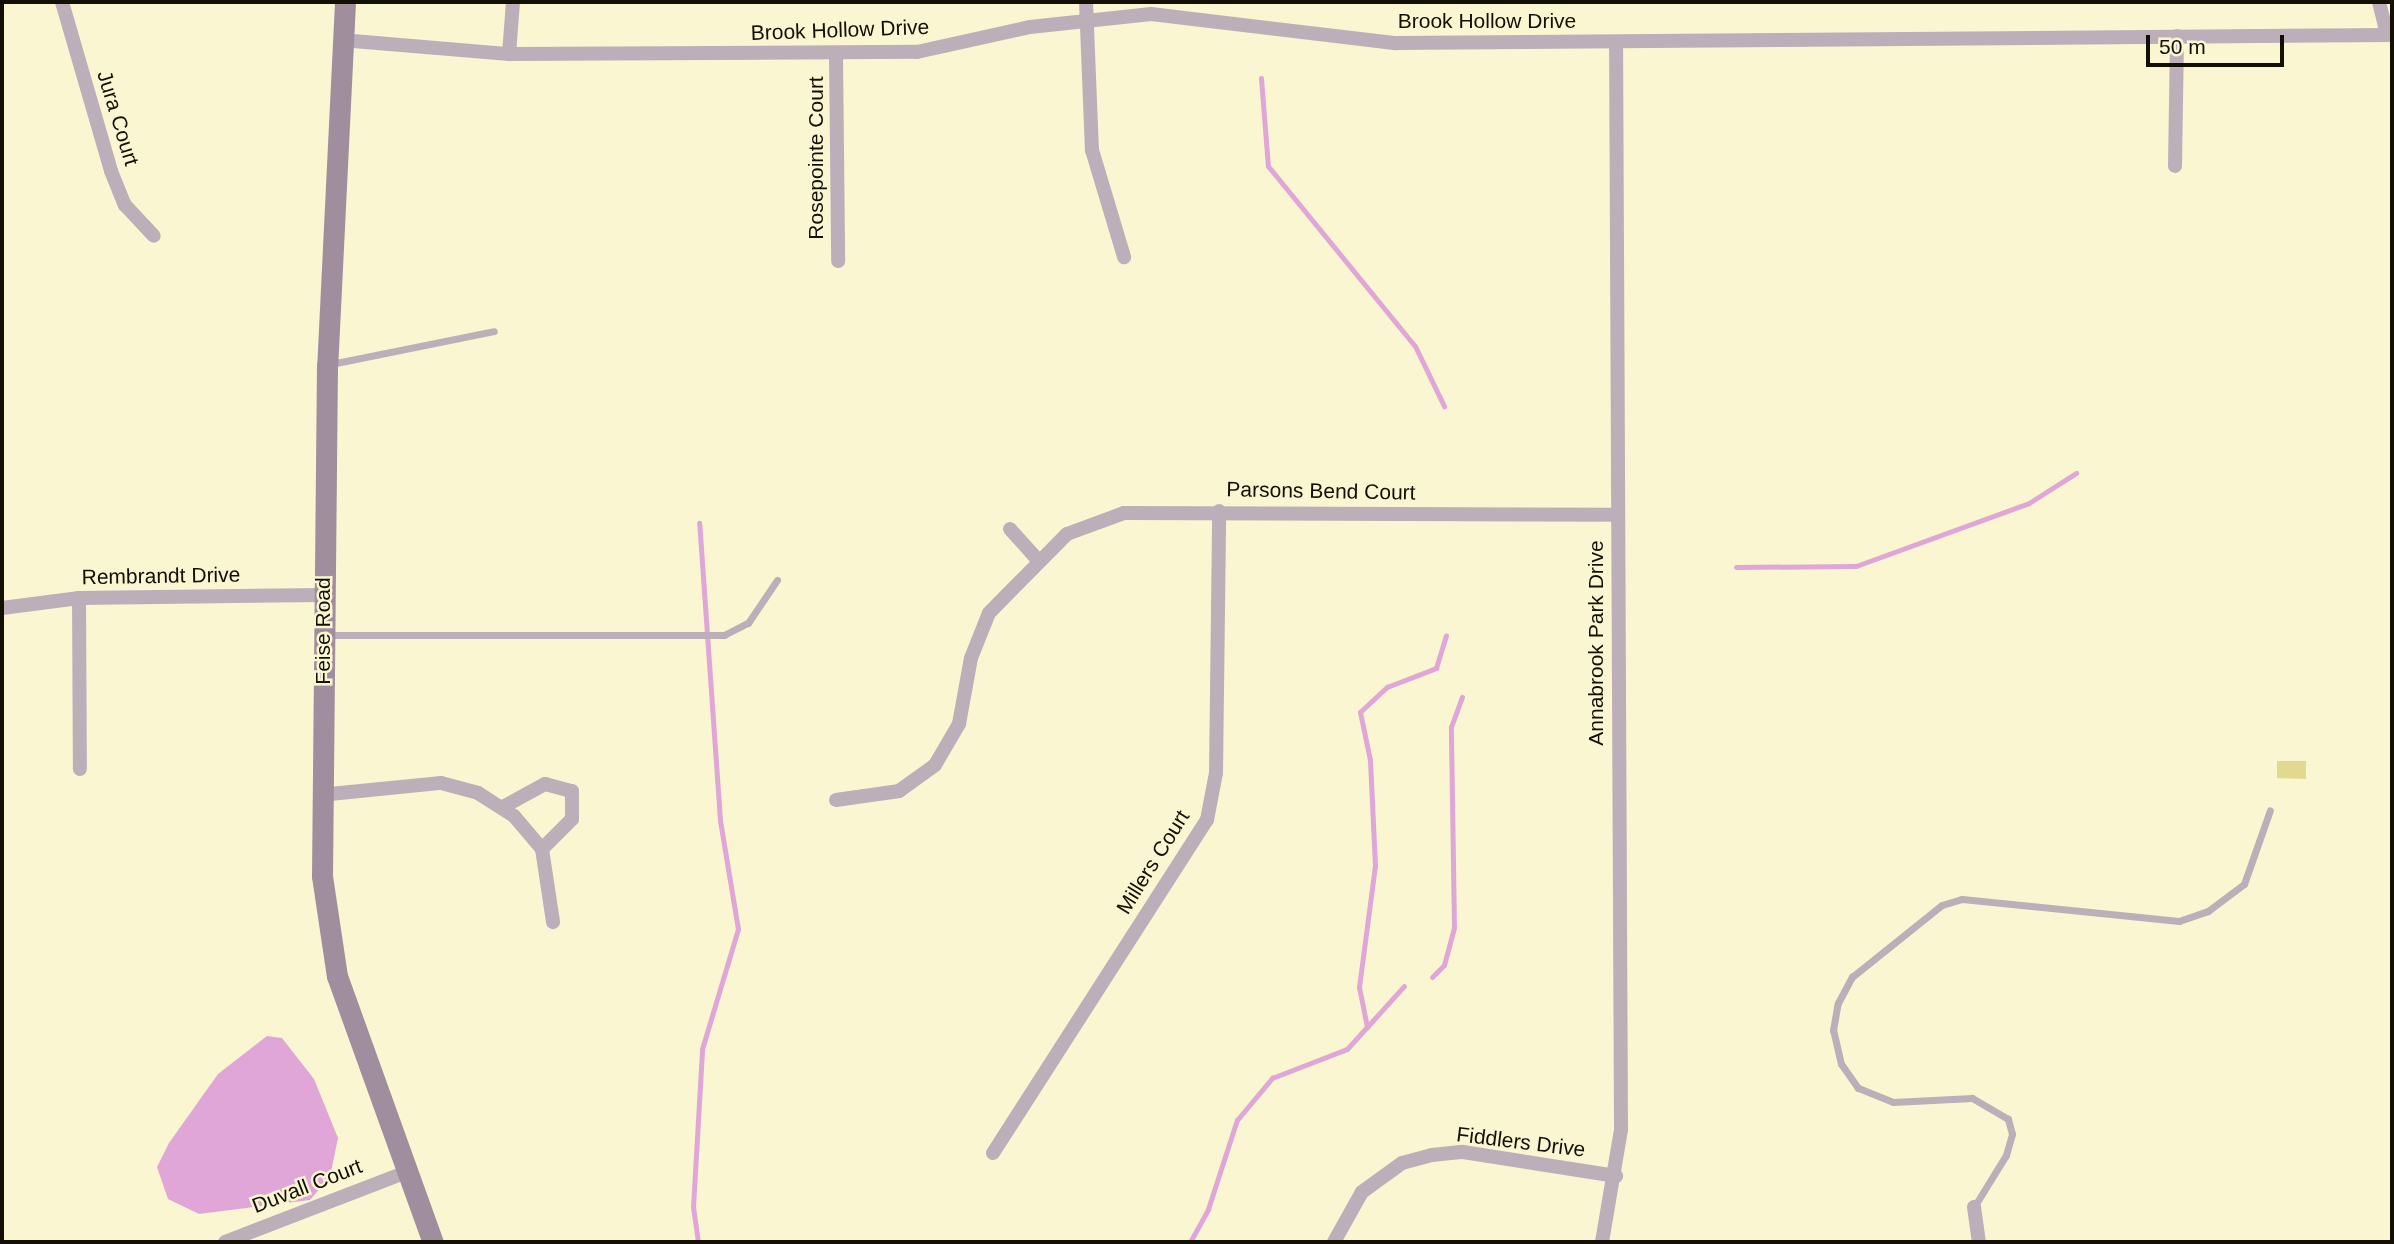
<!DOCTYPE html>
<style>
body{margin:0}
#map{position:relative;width:2394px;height:1244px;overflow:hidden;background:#faf6d2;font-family:Arial,sans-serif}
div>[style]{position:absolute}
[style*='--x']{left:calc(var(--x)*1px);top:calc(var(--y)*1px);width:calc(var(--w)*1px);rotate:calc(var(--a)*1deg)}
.water>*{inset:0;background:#e0a6d8}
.stream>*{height:5px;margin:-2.5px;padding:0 2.5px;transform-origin:2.5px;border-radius:2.5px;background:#e0a6d8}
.building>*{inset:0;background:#e2d990}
.service>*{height:7px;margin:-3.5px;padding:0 3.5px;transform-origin:3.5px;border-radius:3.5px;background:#bcafb9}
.minor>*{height:14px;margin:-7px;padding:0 7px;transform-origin:7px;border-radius:7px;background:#bcafb9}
.secondary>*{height:21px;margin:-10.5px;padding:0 10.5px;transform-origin:10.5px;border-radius:10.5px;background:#a08d9d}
span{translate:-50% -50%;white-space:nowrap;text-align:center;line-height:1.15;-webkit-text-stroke:5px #faf6d2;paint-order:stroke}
.street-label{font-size:21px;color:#121005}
.frame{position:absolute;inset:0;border:4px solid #121005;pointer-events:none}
.scale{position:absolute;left:2146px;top:35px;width:138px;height:32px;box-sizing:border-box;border:4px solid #121005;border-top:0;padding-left:9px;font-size:21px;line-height:24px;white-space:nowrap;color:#121005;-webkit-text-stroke:5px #faf6d2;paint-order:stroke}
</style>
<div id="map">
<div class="water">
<div style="clip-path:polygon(267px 1036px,282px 1038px,314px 1079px,338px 1138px,330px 1177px,310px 1200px,199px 1214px,168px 1199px,157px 1167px,169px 1143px,218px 1074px)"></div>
</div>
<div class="stream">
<div style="--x:1261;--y:78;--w:88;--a:85.5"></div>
<div style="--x:1268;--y:166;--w:232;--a:50.8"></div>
<div style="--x:1415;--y:346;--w:67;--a:64.2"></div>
<div style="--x:1736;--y:567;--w:120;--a:-0.5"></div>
<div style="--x:1856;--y:566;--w:184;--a:-20"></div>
<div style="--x:2029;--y:503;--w:56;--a:-32.6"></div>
<div style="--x:1432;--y:977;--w:17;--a:-45"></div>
<div style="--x:1444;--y:965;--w:39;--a:-75"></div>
<div style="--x:1454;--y:927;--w:200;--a:-90.9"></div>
<div style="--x:1451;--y:727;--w:32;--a:-70"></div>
<div style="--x:1367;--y:1027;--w:55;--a:-47.9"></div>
<div style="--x:698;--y:1242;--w:35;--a:-98"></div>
<div style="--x:693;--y:1207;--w:158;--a:-86.7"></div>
<div style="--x:702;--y:1049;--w:125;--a:-73.3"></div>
<div style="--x:738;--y:929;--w:110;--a:-99.4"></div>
<div style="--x:720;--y:820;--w:298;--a:-94"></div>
<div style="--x:1190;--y:1242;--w:38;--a:-61"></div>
<div style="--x:1208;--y:1209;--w:94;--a:-72"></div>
<div style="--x:1237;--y:1120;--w:55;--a:-50.2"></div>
<div style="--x:1272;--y:1078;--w:80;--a:-21.1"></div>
<div style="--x:1347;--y:1049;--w:30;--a:-48"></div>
<div style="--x:1367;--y:1027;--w:41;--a:-101.3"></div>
<div style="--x:1359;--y:987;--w:122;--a:-82.5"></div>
<div style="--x:1375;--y:866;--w:106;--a:-92.7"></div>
<div style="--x:1370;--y:760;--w:49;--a:-101.8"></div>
<div style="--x:1360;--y:712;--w:37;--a:-43"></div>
<div style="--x:1387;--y:687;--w:53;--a:-21.2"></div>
<div style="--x:1436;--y:668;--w:34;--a:-73"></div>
</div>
<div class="building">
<div style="clip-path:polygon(2277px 761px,2306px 761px,2306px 779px,2277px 778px)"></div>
</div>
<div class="service">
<div style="--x:331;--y:364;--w:166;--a:-11.4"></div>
<div style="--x:327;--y:635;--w:397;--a:0"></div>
<div style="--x:724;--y:635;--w:27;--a:-27"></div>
<div style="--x:748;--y:623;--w:52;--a:-56"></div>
<div style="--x:1974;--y:1207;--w:61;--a:-58.4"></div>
<div style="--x:2006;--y:1155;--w:22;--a:-74"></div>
<div style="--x:2012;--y:1134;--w:16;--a:-105"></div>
<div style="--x:2008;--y:1119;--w:42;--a:-149.7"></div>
<div style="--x:1972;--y:1098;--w:79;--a:177.1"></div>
<div style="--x:1893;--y:1102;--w:38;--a:-158"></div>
<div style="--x:1858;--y:1088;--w:29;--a:-125"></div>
<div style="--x:1841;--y:1064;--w:35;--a:-103"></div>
<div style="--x:1833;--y:1030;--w:27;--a:-80"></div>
<div style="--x:1838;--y:1003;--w:30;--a:-62"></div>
<div style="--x:1852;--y:977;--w:115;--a:-38.7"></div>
<div style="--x:1942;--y:905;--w:21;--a:-17"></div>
<div style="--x:1962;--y:899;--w:218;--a:5.8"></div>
<div style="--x:2179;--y:921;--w:31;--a:-19"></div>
<div style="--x:2208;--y:911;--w:45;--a:-36.9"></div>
<div style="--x:2244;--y:884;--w:78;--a:-70.6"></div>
</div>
<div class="minor">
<div style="--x:62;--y:2;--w:176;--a:73.8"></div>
<div style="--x:111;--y:171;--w:37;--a:68"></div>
<div style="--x:125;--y:205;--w:42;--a:46.9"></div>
<div style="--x:1086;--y:2;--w:148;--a:87.7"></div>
<div style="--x:1092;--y:150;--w:112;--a:73.3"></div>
<div style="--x:2379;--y:2;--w:34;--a:76"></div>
<div style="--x:341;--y:40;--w:169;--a:4.8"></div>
<div style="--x:509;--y:54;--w:408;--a:-0.3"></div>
<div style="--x:917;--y:52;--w:116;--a:-12.5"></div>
<div style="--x:1030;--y:27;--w:122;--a:-6.1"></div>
<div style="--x:1151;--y:14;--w:247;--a:6.8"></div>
<div style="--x:1396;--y:43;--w:996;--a:-0.46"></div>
<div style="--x:509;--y:54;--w:52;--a:-85.6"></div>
<div style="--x:836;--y:54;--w:207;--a:89.4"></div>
<div style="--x:2175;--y:166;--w:130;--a:-89.1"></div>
<div style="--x:1010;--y:529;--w:40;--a:48"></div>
<div style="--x:79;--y:598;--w:171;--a:89.7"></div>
<div style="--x:2;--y:608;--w:78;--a:-7.4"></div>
<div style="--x:79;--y:598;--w:243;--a:-0.7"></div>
<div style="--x:320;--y:795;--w:122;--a:-5.7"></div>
<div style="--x:441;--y:783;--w:38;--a:15"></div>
<div style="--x:478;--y:793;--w:43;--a:32.6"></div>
<div style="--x:514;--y:816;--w:43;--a:49.7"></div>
<div style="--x:542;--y:849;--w:74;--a:81.4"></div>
<div style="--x:836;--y:800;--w:64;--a:-8.1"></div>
<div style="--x:899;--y:791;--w:44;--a:-35.8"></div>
<div style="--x:935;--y:765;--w:48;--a:-59.7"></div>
<div style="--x:959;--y:724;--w:67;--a:-79.7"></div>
<div style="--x:971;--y:658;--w:48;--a:-68.2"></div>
<div style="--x:989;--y:613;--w:111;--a:-45.4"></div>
<div style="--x:1067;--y:534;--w:61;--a:-20.2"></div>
<div style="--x:1124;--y:513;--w:493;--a:0.2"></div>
<div style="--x:503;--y:807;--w:48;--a:-28.7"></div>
<div style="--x:545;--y:784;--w:28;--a:15"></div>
<div style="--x:572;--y:791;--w:28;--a:90"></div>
<div style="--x:572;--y:819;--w:42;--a:135"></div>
<div style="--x:993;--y:1153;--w:396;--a:-57.3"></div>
<div style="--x:1207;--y:820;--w:48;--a:-79.2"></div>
<div style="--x:1216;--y:773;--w:262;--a:-89.3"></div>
<div style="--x:1974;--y:1207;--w:35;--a:82"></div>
<div style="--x:225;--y:1242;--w:194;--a:-21.1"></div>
<div style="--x:1334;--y:1242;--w:57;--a:-60.8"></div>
<div style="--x:1362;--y:1192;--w:49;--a:-35.9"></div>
<div style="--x:1402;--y:1163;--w:31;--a:-15"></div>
<div style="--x:1432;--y:1155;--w:31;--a:-6"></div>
<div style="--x:1463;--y:1152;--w:155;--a:8.9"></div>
<div style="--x:1602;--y:1242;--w:114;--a:-80.4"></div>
<div style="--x:1621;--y:1130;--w:1088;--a:-90.26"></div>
</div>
<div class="secondary">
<div style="--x:345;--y:2;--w:363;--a:92.8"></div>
<div style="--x:327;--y:365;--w:511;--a:90.56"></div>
<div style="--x:322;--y:876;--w:101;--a:81.5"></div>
<div style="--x:337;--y:976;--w:283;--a:70.2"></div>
</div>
<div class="street-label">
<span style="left:1487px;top:21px">Brook Hollow Drive</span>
<span style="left:840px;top:30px;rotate:-2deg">Brook Hollow Drive</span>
<span style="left:118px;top:118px;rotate:73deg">Jura Court</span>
<span style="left:816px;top:158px;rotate:-90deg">Rosepointe Court</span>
<span style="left:1321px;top:491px;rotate:1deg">Parsons Bend Court</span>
<span style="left:161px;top:576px;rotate:-1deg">Rembrandt Drive</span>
<span style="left:323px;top:631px;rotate:-90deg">Feise Road</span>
<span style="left:1596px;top:643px;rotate:-90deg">Annabrook Park Drive</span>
<span style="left:1153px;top:862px;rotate:-58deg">Millers Court</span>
<span style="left:1521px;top:1142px;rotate:7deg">Fiddlers Drive</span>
<span style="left:307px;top:1186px;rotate:-21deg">Duvall Court</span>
</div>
<div class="frame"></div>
<div class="scale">50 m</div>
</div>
